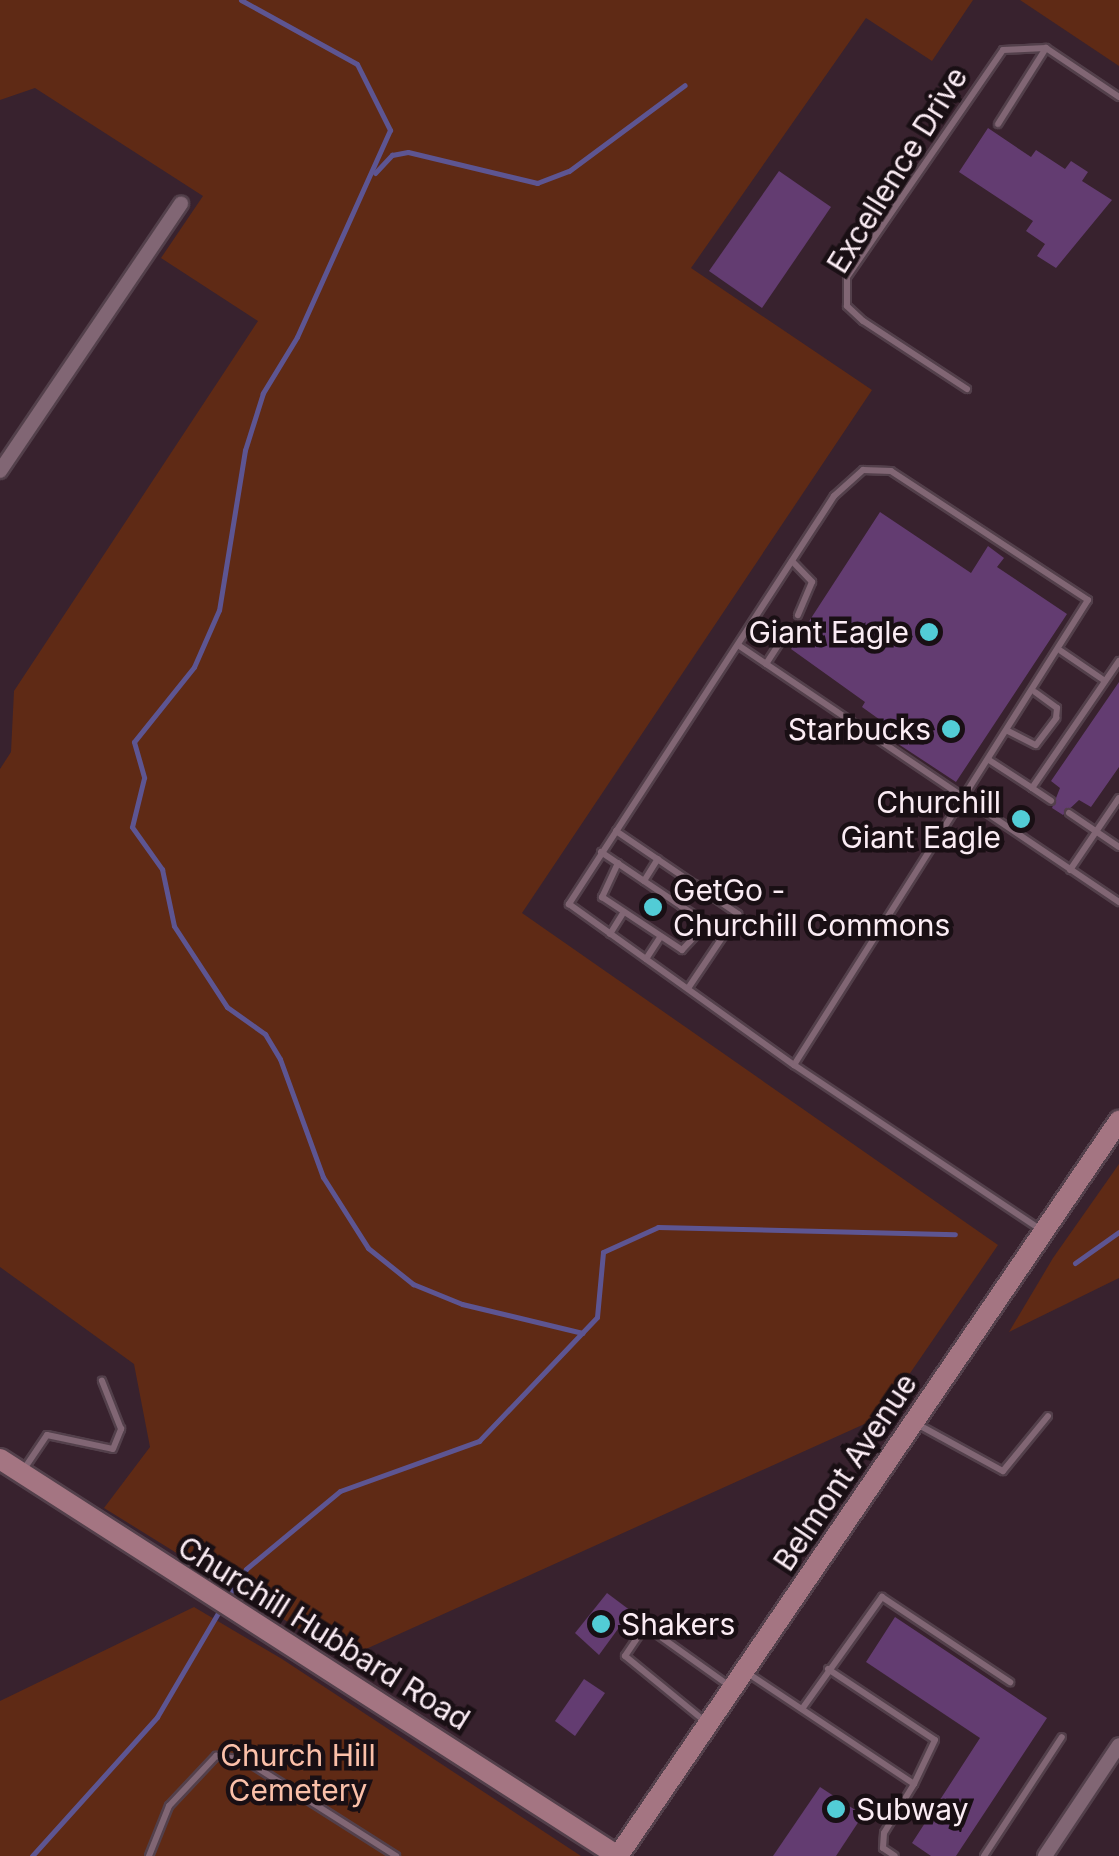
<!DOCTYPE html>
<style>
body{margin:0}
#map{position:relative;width:1119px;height:1856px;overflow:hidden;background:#38222e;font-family:Inter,sans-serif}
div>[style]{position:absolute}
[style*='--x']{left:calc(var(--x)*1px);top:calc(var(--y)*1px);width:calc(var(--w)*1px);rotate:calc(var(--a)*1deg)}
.green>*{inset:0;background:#5f2a15}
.stream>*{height:5px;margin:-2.5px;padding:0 2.5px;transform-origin:2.5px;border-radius:2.5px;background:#5d5592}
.building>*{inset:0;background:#633c71}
.roads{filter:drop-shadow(2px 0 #53404b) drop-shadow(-2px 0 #53404b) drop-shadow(0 2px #53404b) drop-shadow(0 -2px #53404b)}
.service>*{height:6px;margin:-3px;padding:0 3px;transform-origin:3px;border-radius:3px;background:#816674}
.minor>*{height:14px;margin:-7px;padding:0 7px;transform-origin:7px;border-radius:7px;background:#816674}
.secondary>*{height:20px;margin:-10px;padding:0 10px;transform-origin:10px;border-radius:10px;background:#a47582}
.dots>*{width:28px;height:28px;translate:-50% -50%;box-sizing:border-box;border:5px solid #190f14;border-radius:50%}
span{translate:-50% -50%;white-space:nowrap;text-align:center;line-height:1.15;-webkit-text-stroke:9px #190f14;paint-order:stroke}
.street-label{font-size:30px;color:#fbecf4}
.poi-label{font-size:30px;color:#fbecf4}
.right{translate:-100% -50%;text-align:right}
.left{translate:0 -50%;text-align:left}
.park-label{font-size:30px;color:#fbc0a9}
</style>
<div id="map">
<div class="green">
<div style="clip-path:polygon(0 0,973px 0,932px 61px,866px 18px,691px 268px,872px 390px,522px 913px,998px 1245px,880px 1417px,346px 1658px,104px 1508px,150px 1447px,134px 1364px,0 1267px,0 769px,11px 752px,14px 691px,258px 321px,161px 258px,203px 196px,35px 88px,0 100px)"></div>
<div style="clip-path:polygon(1020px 0,1119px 0,1119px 66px)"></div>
<div style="clip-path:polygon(1119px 1164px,1119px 1278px,1009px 1332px,1053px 1258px)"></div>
<div style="clip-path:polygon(194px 1607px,282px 1659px,581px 1856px,0 1856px,0 1701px)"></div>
</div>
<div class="stream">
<div style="--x:241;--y:0;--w:132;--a:28.9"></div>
<div style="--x:357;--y:64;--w:74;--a:63.4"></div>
<div style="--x:390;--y:130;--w:227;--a:114.2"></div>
<div style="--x:297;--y:337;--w:66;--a:121.3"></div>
<div style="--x:263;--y:393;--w:60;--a:107.5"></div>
<div style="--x:245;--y:450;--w:162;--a:99.2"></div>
<div style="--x:219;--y:610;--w:62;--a:113.7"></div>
<div style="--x:194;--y:667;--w:96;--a:128.7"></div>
<div style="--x:134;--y:742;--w:37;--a:74"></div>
<div style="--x:144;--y:778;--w:50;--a:103.8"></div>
<div style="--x:132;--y:827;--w:52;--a:54.5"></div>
<div style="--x:162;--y:869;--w:58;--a:78.1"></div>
<div style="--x:174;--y:926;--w:97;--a:56.8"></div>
<div style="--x:227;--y:1007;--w:47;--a:35.4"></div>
<div style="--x:265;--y:1034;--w:29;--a:59"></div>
<div style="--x:280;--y:1059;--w:126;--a:70"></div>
<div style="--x:323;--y:1177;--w:84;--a:57.6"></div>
<div style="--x:368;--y:1248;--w:58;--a:38.7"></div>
<div style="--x:413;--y:1284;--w:53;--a:22.2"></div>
<div style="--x:462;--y:1304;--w:124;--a:13.5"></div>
<div style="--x:375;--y:173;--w:25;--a:-47"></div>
<div style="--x:392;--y:155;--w:16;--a:-11"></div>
<div style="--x:408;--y:152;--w:133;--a:13.5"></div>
<div style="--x:537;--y:183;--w:34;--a:-21"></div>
<div style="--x:569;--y:171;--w:144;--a:-36.6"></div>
<div style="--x:1075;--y:1263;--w:54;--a:-35.2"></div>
<div style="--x:228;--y:1596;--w:32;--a:-56"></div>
<div style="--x:246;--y:1569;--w:122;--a:-39.7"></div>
<div style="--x:340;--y:1491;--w:148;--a:-19.8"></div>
<div style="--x:479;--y:1441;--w:171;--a:-46.4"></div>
<div style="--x:597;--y:1317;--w:65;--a:-84.7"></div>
<div style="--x:603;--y:1252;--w:60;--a:-24.4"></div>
<div style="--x:658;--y:1227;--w:297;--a:1.4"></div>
<div style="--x:32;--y:1856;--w:187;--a:-48"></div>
<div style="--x:157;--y:1717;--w:129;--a:-59.6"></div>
</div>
<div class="building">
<div style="clip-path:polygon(988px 128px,1031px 157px,1036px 150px,1065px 169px,1071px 161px,1088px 172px,1082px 181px,1112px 200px,1056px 268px,1037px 256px,1045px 244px,1026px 231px,1033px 221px,959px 172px)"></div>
<div style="clip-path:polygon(779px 171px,831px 207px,762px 308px,709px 271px)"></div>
<div style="clip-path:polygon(880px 512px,971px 573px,988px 546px,1004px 558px,997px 567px,1067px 614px,956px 782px,877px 730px,883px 722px,862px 707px,865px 702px,791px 649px)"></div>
<div style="clip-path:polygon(1119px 682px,1119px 767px,1091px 807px,1079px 800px,1063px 815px,1052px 808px,1060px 788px,1051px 781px)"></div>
<div style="clip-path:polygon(607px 1593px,631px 1611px,599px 1655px,575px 1633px)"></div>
<div style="clip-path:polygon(895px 1617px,1047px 1718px,956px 1856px,931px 1856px,912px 1843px,980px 1738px,866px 1662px)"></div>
<div style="clip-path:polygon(584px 1679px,605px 1693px,575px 1736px,555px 1721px)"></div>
<div style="clip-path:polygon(820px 1787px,863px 1815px,836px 1856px,773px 1856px)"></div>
</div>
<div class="roads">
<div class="service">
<div style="--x:998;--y:124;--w:90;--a:-57.7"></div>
<div style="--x:967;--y:389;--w:124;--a:-146.8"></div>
<div style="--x:863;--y:321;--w:22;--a:-137"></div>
<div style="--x:847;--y:306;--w:29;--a:-90"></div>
<div style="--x:847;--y:277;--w:275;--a:-55.5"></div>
<div style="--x:1003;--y:50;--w:43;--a:-2.7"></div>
<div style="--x:1046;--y:48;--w:88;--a:33.9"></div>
<div style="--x:792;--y:561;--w:29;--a:46"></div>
<div style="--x:812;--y:582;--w:36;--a:113"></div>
<div style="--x:738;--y:645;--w:460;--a:34"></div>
<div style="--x:1061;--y:651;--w:53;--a:34.3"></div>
<div style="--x:766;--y:664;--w:40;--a:-57.1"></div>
<div style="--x:1008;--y:731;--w:31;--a:27"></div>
<div style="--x:1036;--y:745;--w:34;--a:-53"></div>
<div style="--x:1056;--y:718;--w:10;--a:-84"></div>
<div style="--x:1057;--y:708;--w:27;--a:-144"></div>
<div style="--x:989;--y:760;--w:51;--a:33.1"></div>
<div style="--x:1032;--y:788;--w:154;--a:-55.6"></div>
<div style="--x:1032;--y:788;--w:23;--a:34"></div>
<div style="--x:1069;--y:813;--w:60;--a:34.2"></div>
<div style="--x:616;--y:831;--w:148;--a:34.2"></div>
<div style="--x:738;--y:914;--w:88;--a:123.9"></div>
<div style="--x:601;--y:852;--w:148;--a:34"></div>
<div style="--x:618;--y:863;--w:38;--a:115"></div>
<div style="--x:602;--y:897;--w:96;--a:33.5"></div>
<div style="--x:682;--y:950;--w:37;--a:-47"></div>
<div style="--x:1070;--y:870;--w:87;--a:-55.8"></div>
<div style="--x:644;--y:881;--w:26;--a:-58"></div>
<div style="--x:681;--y:906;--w:26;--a:-58"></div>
<div style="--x:610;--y:934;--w:26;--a:-58"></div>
<div style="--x:646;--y:959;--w:27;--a:-57"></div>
<div style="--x:794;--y:1065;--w:550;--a:-57.7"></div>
<div style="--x:1088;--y:600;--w:235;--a:-146.8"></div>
<div style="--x:891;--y:471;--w:28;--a:-178"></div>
<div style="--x:863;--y:470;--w:39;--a:138"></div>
<div style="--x:834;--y:496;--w:487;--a:123"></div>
<div style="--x:569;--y:904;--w:277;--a:35.6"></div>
<div style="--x:794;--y:1065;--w:297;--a:33.7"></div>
<div style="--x:917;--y:1424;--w:98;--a:28.7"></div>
<div style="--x:1003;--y:1471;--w:71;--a:-50.7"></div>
<div style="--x:24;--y:1469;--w:41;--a:-55.9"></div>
<div style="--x:47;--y:1435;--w:67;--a:12"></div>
<div style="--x:113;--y:1449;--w:22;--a:-68"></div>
<div style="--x:121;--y:1429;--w:52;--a:-111.6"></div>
<div style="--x:828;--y:1669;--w:128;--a:33.6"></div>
<div style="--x:935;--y:1740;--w:49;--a:115.5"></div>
<div style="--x:746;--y:1672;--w:202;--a:33.7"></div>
<div style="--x:914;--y:1784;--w:57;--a:121.5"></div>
<div style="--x:884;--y:1833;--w:15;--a:94"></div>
<div style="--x:883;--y:1848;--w:14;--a:34"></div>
<div style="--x:802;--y:1709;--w:138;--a:-54.5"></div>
<div style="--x:882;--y:1597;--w:154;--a:33.6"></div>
<div style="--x:707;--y:1723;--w:106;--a:-140.7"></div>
<div style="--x:625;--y:1656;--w:32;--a:-56"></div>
<div style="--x:643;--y:1629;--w:8;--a:7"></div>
<div style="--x:651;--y:1630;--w:95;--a:35.5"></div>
<div style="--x:149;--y:1856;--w:54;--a:-68.2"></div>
<div style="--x:169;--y:1806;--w:69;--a:-46.8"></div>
<div style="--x:216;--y:1756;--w:29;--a:8"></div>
<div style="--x:245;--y:1760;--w:179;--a:32.4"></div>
<div style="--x:984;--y:1856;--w:142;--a:-56.8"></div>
</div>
<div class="minor">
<div style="--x:0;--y:471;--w:323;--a:-55.9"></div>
<div style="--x:1045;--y:1856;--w:133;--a:-56.3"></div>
</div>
<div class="secondary">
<div style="--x:0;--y:1459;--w:735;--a:32.72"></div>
<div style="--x:618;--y:1856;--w:890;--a:-55.72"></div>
</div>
</div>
<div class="dots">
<div style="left:929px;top:632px;background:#52ccd6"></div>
<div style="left:951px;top:729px;background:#52ccd6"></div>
<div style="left:1021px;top:819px;background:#52ccd6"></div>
<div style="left:653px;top:907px;background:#52ccd6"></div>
<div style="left:601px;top:1624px;background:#52ccd6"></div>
<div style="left:836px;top:1809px;background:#52ccd6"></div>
</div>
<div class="street-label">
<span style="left:897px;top:170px;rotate:-58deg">Excellence Drive</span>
<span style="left:845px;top:1472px;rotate:-56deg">Belmont Avenue</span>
<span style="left:324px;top:1633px;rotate:32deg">Churchill Hubbard Road</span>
</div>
<div class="poi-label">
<span class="right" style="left:909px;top:632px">Giant Eagle</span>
<span class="right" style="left:931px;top:729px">Starbucks</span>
<span class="right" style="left:1001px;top:819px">Churchill<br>Giant Eagle</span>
<span class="left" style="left:673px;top:907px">GetGo -<br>Churchill Commons</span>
<span class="left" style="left:621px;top:1624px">Shakers</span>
<span class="left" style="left:856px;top:1809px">Subway</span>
</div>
<div class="park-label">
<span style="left:298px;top:1772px">Church Hill<br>Cemetery</span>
</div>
</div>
